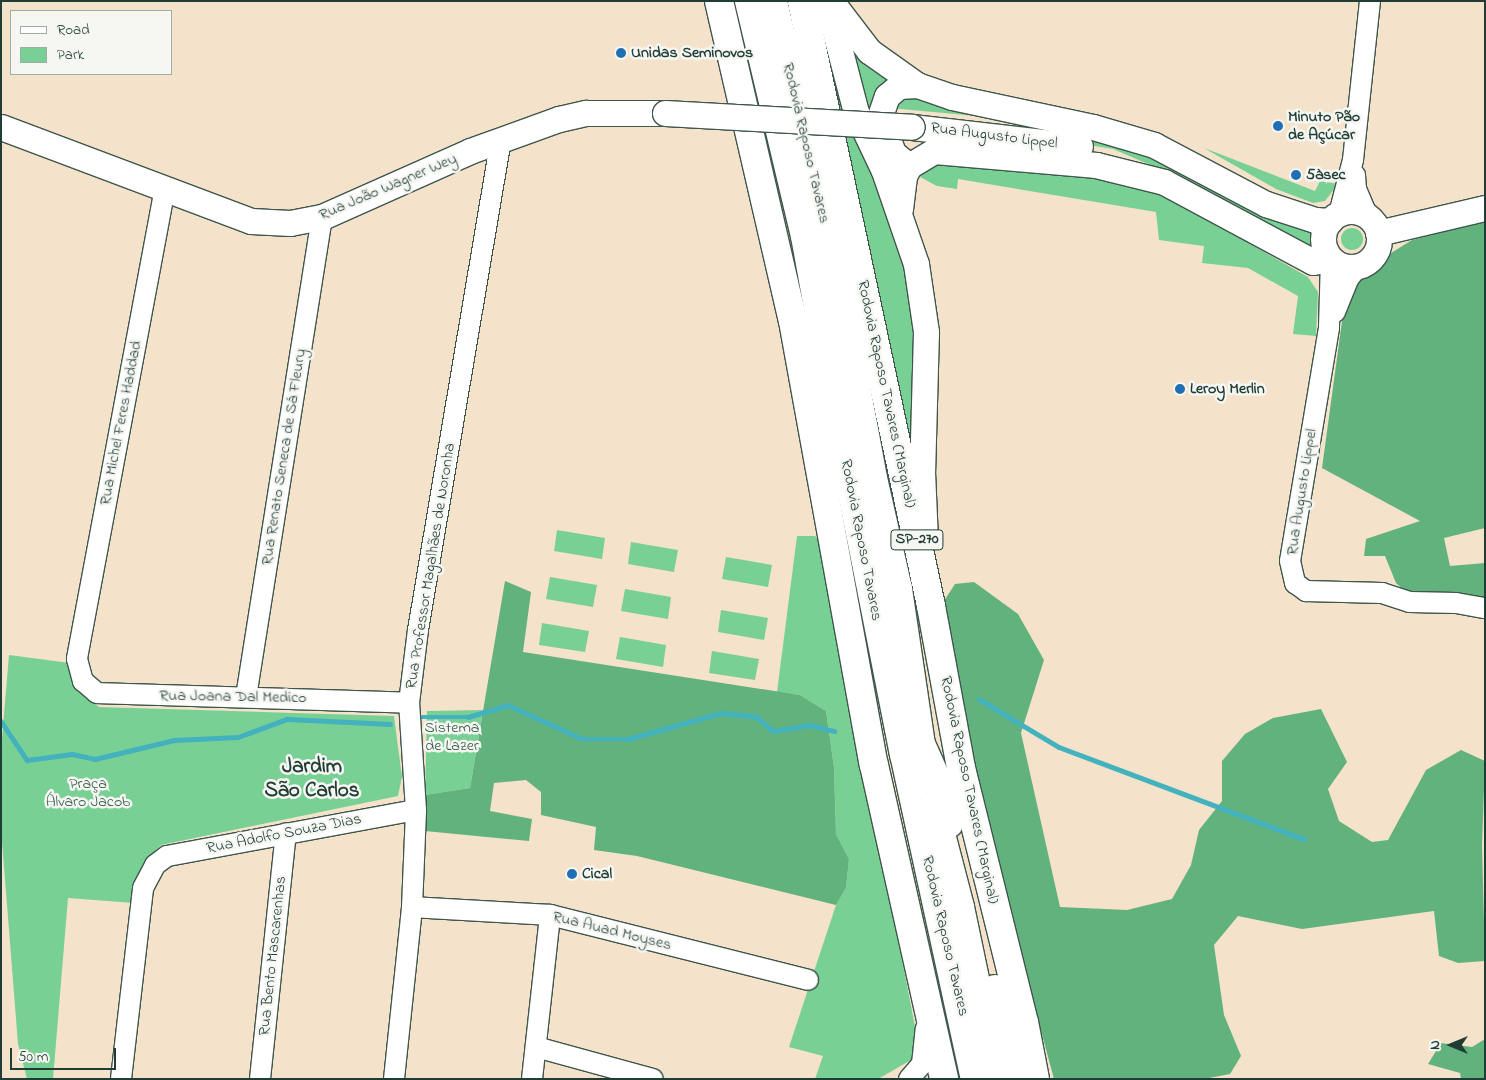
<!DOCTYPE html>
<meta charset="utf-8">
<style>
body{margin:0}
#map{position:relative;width:1486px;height:1080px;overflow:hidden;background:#f4e2cb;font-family:"Indie Flower",sans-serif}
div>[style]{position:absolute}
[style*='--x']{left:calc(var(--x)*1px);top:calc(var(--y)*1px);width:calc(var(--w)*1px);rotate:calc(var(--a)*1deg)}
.green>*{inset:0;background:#79d095}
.round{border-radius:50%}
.forest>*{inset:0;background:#62b27e}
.stream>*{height:4.5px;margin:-2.25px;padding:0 2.25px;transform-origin:2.25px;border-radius:2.25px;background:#43b2be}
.roads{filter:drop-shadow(1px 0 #3f564b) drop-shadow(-1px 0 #3f564b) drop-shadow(0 1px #3f564b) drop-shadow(0 -1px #3f564b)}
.minor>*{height:20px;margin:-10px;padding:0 10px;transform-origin:10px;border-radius:10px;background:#fff}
.major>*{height:25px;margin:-12.5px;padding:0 12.5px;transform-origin:12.5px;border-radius:12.5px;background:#fff}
.major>.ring{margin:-12.5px;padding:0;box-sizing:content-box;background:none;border:25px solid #fff;border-radius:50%}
.highway>*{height:28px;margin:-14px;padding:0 14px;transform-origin:14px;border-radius:14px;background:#fff}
.bridges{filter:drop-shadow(1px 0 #3f564b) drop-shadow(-1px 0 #3f564b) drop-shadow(0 1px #3f564b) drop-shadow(0 -1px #3f564b)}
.major-bridge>*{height:25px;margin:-12.5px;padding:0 12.5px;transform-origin:12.5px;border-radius:12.5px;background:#fff}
.dots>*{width:14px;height:14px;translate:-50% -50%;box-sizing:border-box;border:2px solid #f6f6f2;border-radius:50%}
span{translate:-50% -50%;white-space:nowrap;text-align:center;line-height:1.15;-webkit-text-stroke:5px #f6f6f2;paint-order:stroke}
.shield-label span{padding:1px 4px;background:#f6f6f2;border:1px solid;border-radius:4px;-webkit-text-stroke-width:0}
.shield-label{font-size:15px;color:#1f3d34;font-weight:700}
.poi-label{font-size:16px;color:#1f3d34;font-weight:700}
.left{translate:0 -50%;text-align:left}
.street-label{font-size:16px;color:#1f3d34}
.park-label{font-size:16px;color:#315a47}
.district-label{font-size:21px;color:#1f3d34;font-weight:700}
.frame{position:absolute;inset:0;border:2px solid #1f3d34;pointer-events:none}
.legend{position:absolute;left:10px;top:10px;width:162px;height:65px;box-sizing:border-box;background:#f6f6f2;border:1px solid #a0aca6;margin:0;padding:6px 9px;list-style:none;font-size:15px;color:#1f3d34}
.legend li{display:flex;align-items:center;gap:10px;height:25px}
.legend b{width:25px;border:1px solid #a0aca6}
.north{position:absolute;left:1426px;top:1020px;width:50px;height:50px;-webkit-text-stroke:4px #f6f6f2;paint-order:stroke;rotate:270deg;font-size:14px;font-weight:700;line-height:20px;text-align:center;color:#1f3d34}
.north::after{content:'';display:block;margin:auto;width:18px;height:22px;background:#1f3d34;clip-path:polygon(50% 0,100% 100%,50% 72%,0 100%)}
.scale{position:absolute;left:10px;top:1048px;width:106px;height:22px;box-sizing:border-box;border:2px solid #1f3d34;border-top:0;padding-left:6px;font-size:15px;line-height:18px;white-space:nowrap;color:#1f3d34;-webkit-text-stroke:4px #f6f6f2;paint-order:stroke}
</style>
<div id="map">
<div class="green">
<div style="clip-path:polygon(812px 1px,894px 222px,917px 321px,912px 445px,908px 445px)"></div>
<div style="clip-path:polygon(848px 45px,895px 81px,875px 137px)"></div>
<div style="clip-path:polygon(913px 94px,987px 117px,890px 108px,893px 100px)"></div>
<div style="clip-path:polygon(1027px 135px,1107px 136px,1316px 231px,1318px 252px,1162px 170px,1113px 149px)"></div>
<div style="clip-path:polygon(1204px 148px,1315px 191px,1320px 181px,1338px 184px,1325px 201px,1313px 203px,1276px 189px)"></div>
<div style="clip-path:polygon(947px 161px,1068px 172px,1147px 185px,1308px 277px,1318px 292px,1316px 336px,1293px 334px,1298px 296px,1248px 268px,1202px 263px,1204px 246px,1159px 240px,1156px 212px,958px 179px,957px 189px,937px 186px,920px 177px,926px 169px)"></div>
<div class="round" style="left:1341px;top:228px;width:22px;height:22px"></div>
<div style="clip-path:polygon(557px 530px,605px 538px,602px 559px,554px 551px)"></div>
<div style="clip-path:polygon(797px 536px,815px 536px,821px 541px,917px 1037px,916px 1051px,911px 1060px,878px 1079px,815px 1079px,823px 1056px,789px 1047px,836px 905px,846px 888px,849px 859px,836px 834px,834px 767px,826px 711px,800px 695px,777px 692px)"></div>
<div style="clip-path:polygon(631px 542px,678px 550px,674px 572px,628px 564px)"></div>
<div style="clip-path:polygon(726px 557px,772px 565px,768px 587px,722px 579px)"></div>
<div style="clip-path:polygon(550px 577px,597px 585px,593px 607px,546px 599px)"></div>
<div style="clip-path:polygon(625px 589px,671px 597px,668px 619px,621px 611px)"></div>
<div style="clip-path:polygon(721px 610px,768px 618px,764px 640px,718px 632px)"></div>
<div style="clip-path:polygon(542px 623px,589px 631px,585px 652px,539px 645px)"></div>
<div style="clip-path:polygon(620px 637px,666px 645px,663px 667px,616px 659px)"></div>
<div style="clip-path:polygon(712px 651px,759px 659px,755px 680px,709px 673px)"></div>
<div style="clip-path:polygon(9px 655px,70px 663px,80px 689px,99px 707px,394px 716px,402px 777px,398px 796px,161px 845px,148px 858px,138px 879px,134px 903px,68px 898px,53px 1079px,27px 1079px,18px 1044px,1px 829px,1px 750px)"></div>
<div style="clip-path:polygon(483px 710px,470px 788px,425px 795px,427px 711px)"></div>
</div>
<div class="forest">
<div style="clip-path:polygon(1485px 221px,1485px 528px,1444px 538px,1450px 566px,1485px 563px,1485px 599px,1407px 593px,1396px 583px,1385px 556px,1364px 556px,1366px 539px,1420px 521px,1322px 468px,1343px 314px,1358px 284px,1375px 263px,1412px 240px)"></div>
<div style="clip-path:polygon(505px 581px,531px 592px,523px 652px,800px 695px,826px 711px,834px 767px,836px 834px,849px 859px,846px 888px,836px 905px,637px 856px,594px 850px,596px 827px,541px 815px,541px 792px,526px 780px,494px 783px,490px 811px,532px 819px,529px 841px,425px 831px,425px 795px,470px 788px)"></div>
<div style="clip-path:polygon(974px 582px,1018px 614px,1044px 660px,1021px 733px,1060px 907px,1127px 910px,1172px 899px,1191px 865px,1199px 830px,1222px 801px,1222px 761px,1245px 734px,1273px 718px,1321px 709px,1347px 762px,1328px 789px,1339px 821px,1372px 842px,1388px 840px,1426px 770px,1461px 750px,1485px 761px,1482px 845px,1485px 961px,1458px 963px,1439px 956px,1434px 911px,1302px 929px,1238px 916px,1214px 945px,1224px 1015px,1241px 1056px,1230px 1074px,1204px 1079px,1054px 1079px,978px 798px,944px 601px,955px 584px)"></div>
<div style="clip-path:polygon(1485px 1039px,1485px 1079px,1461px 1079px,1460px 1073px,1428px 1064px,1441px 1043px,1472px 1047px)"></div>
</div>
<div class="stream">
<div style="--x:979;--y:699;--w:93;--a:31"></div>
<div style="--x:1059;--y:747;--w:262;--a:20.6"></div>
<div style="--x:419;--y:717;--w:49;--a:0"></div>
<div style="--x:468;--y:717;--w:42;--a:-16.7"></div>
<div style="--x:508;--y:705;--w:82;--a:24.4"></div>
<div style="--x:583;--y:739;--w:45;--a:0"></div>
<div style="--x:628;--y:739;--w:97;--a:-15.6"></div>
<div style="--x:721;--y:713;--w:36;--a:6"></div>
<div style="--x:757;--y:717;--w:21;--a:41"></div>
<div style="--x:773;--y:731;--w:37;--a:-9"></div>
<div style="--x:810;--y:725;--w:25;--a:14"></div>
<div style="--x:1;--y:721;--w:47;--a:56.3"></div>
<div style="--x:27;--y:760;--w:45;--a:-7.6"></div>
<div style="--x:72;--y:754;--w:24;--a:12"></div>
<div style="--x:95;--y:759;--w:81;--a:-13.5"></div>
<div style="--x:174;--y:740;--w:64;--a:-2.7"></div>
<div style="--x:238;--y:737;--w:52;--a:-20.2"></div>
<div style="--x:287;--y:719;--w:103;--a:2.8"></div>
</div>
<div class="roads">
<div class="minor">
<div style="--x:1355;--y:175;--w:14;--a:86"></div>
<div style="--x:1356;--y:189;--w:30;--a:67"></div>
<div style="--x:165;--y:188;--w:479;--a:100.6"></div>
<div style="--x:77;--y:659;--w:23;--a:75"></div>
<div style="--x:83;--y:681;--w:18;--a:41"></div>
<div style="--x:97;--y:693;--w:312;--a:1.8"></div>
<div style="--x:1339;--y:214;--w:56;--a:-75.5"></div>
<div style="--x:1353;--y:160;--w:160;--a:-83.9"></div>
<div style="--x:1331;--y:259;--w:69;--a:91.7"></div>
<div style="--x:1329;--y:328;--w:236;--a:99.5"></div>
<div style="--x:1290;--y:561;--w:23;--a:77"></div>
<div style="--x:1295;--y:583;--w:14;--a:36"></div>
<div style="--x:1306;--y:591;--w:76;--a:1.5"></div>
<div style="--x:1382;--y:593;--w:29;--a:18"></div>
<div style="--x:1410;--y:602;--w:46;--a:1.2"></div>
<div style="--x:1456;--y:603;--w:29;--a:10"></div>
<div style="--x:1335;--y:312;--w:35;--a:-68"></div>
<div style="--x:1348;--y:279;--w:17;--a:-50"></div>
<div style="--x:246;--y:697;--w:486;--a:-81"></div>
<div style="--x:412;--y:907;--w:138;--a:3.3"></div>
<div style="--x:550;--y:915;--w:266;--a:14.1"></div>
<div style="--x:536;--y:1047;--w:121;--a:15.3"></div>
<div style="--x:121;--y:1079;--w:192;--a:-83.4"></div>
<div style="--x:143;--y:888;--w:26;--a:-62"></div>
<div style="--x:155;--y:865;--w:15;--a:-37"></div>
<div style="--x:167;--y:856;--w:253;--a:-10.5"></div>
<div style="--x:260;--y:1079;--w:247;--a:-84"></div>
<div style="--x:394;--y:1079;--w:173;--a:-84"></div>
<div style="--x:412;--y:907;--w:97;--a:-87.6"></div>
<div style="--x:416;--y:810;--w:107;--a:-93.7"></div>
<div style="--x:409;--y:703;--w:74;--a:-83"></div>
<div style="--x:418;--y:630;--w:498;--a:-80.4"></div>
<div style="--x:532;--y:1079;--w:165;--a:-83.7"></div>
<div style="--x:909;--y:1079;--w:20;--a:-49"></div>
<div style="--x:922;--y:1064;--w:36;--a:-84"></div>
</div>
<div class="major">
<div style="--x:827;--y:1;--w:115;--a:75.4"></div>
<div style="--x:856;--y:112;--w:65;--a:64.6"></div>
<div style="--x:884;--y:171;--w:98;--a:71"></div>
<div style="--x:916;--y:264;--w:69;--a:81.6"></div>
<div style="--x:926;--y:332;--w:139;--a:91.6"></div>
<div style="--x:922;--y:471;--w:68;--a:87.5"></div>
<div style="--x:834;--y:5;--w:58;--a:52.7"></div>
<div style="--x:869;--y:51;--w:59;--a:35.3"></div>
<div style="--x:917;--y:85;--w:37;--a:19"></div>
<div style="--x:952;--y:97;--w:144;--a:12"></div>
<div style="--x:1093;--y:127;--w:64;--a:16.4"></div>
<div style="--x:1154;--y:145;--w:127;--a:27.8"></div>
<div style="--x:1266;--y:204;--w:52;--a:18.1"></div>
<div style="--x:1315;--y:220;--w:15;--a:4"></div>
<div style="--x:1;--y:127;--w:267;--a:20.6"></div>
<div style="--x:251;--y:221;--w:39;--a:3"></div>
<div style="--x:290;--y:223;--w:33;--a:-11"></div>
<div style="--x:322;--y:217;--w:162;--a:-24"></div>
<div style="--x:470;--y:151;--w:95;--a:-19.8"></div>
<div style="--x:559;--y:119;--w:28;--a:-13"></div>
<div style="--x:586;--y:113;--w:79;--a:0"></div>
<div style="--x:912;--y:127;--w:169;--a:6.5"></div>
<div style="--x:909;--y:166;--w:21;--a:-141"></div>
<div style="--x:893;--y:153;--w:39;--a:-109"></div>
<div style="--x:880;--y:116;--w:21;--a:-71"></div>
<div style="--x:887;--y:96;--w:16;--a:-40"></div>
<div style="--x:899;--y:86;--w:18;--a:-3"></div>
<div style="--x:900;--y:209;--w:33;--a:-83"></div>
<div style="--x:904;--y:176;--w:11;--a:-63"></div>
<div style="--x:909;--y:166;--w:29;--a:-31"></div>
<div style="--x:934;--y:151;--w:163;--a:4.9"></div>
<div style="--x:1096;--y:165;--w:70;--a:14"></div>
<div style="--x:1164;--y:182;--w:169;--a:28.2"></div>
<div style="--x:1313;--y:262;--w:18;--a:-9"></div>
<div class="ring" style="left:1323px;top:211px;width:31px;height:31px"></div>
<div style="--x:1378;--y:233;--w:110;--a:-13.2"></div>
</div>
<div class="highway">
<div style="--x:719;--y:1;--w:328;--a:77"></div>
<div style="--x:793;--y:321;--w:451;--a:79.7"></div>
<div style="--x:874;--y:765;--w:322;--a:77.4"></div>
<div style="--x:749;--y:1;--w:242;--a:76.6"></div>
<div style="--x:805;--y:236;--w:240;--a:79.7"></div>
<div style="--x:848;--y:472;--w:288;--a:78.8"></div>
<div style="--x:904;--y:754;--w:333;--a:77.7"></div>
<div style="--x:773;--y:1;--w:252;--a:76.9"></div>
<div style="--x:830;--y:246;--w:236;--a:79.5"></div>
<div style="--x:873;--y:478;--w:114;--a:77.3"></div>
<div style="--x:898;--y:589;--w:171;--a:81.6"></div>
<div style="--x:802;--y:1;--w:619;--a:77.96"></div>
<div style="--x:931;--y:606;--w:165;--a:79.5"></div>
<div style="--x:961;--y:768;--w:262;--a:76.1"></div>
<div style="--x:1024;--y:1022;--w:58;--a:79.1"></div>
<div style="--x:920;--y:742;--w:44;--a:65.8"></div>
<div style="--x:938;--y:782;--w:43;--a:75.3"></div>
<div style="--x:934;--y:807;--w:103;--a:75.4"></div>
<div style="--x:960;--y:907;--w:176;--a:78.2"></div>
<div style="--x:995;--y:989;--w:82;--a:75.1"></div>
</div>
</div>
<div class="bridges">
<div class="major-bridge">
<div style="--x:665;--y:113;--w:247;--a:3.2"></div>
</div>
</div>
<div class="dots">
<div style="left:621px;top:53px;background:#1f6fb2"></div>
<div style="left:1278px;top:126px;background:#1f6fb2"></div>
<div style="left:1296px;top:175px;background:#1f6fb2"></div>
<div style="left:1180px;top:389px;background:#1f6fb2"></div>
<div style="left:572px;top:874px;background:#1f6fb2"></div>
</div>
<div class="shield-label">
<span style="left:917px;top:540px">SP-270</span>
</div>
<div class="poi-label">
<span class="left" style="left:631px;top:53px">Unidas Seminovos</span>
<span class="left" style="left:1288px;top:126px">Minuto Pão<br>de Açúcar</span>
<span class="left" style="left:1306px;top:175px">5àsec</span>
<span class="left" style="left:1190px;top:389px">Leroy Merlin</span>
<span class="left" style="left:582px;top:874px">Cical</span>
</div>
<div class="street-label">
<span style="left:994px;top:136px;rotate:7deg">Rua Augusto Lippel</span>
<span style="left:806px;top:143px;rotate:77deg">Rodovia Raposo Tavares</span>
<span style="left:388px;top:187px;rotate:-23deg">Rua João Wagner Wey</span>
<span style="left:886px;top:394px;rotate:78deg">Rodovia Raposo Tavares (Marginal)</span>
<span style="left:121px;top:423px;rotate:-79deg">Rua Michel Feres Haddad</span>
<span style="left:284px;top:457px;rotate:-81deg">Rua Renato Seneca de Sá Fleury</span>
<span style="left:1302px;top:492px;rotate:-81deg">Rua Augusto Lippel</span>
<span style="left:861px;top:540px;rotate:79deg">Rodovia Raposo Tavares</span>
<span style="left:431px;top:566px;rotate:-81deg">Rua Professor Magalhães de Noronha</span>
<span style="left:233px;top:697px;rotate:1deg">Rua Joana Dal Medico</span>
<span style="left:969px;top:790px;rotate:78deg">Rodovia Raposo Tavares (Marginal)</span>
<span style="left:284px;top:834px;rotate:-11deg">Rua Adolfo Souza Dias</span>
<span style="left:612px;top:931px;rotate:14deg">Rua Auad Moyses</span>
<span style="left:945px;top:936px;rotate:77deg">Rodovia Raposo Tavares</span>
<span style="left:273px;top:956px;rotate:-84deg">Rua Bento Mascarenhas</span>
</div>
<div class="park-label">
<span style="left:452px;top:737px">Sistema<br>de Lazer</span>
<span style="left:88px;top:793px">Praça<br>Álvaro Jacob</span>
</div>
<div class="district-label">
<span style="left:312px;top:779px">Jardim<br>São Carlos</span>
</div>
<div class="frame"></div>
<ul class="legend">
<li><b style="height:6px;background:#fff"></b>Road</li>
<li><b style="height:14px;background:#79d095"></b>Park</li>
</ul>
<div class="north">N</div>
<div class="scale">50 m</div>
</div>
